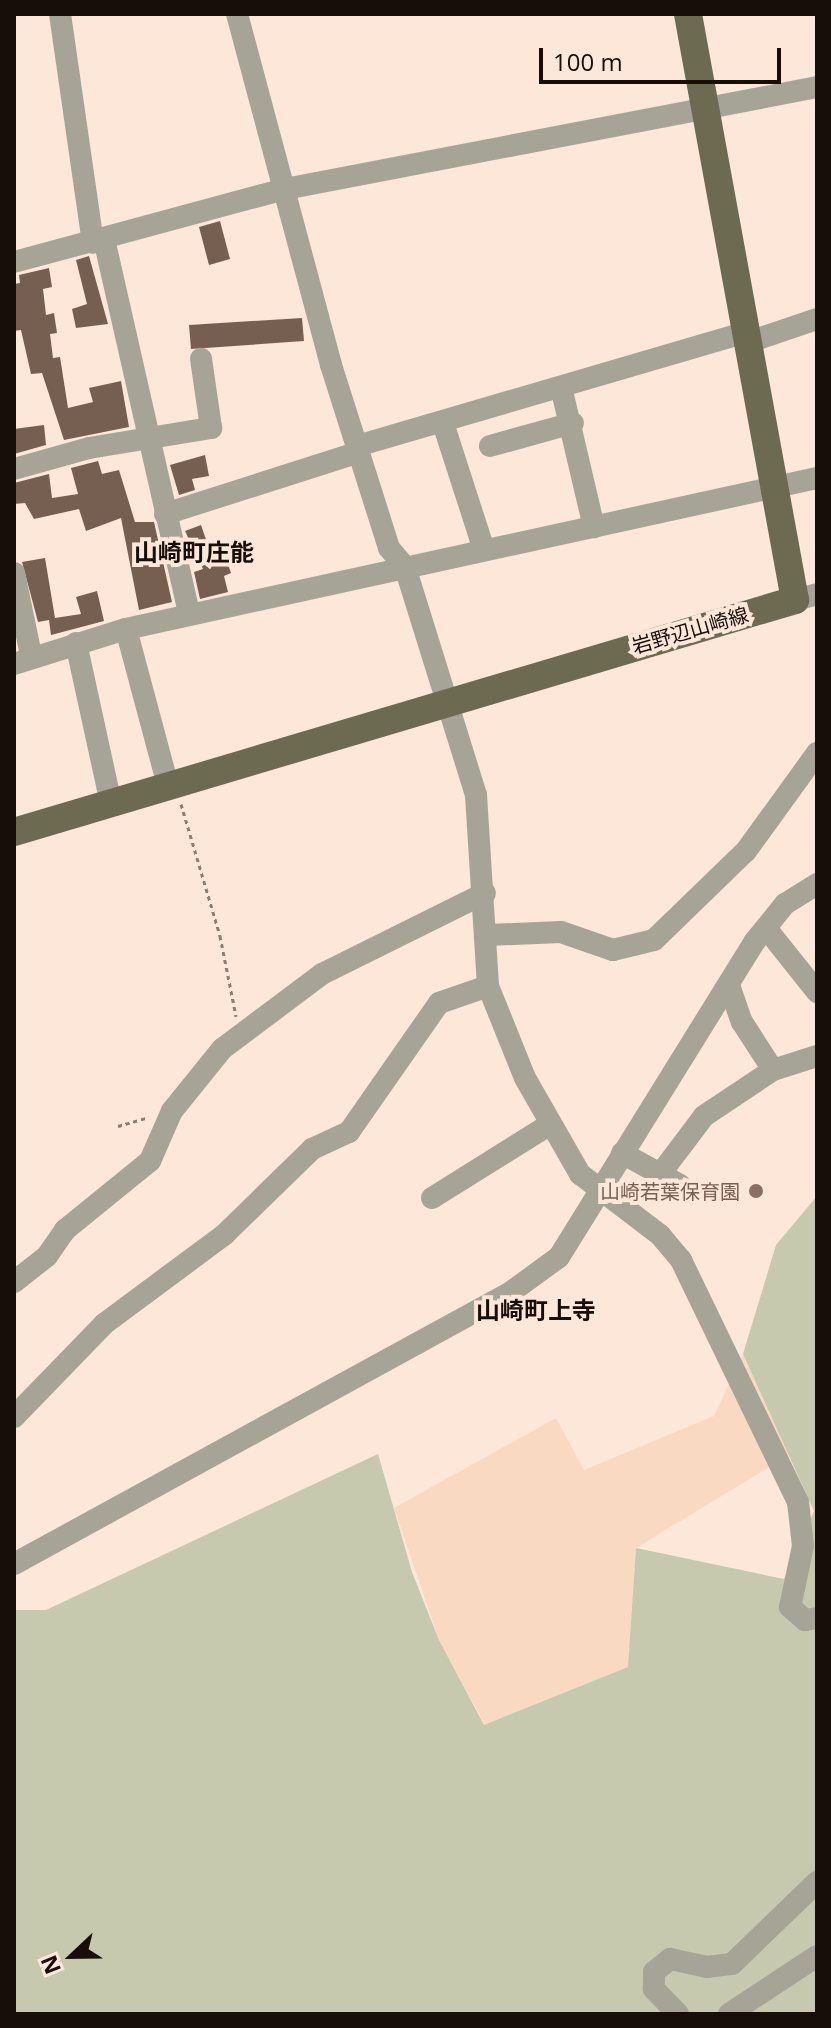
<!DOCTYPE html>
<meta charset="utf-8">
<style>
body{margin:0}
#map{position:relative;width:831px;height:2028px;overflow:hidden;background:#fce7d9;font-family:"Open Sans","Noto Sans JP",sans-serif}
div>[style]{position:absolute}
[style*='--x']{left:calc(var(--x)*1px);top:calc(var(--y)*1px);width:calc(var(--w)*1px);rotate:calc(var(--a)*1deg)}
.built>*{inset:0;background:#fad9c3}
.green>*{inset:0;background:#c6c9ae}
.building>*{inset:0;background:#765f51}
.path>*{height:3px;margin-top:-1.5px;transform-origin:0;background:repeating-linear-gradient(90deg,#8c7d74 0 4px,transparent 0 8px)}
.minor>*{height:22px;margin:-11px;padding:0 11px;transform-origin:11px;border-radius:11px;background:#a6a497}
.major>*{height:28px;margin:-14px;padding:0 14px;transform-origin:14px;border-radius:14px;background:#6d6a52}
.dots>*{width:22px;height:22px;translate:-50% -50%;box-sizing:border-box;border:4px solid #fce7d9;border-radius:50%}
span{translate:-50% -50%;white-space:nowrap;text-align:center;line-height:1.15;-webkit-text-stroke:8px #fce7d9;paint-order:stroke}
.street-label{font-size:20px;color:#170e09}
.education-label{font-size:20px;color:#785e54}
.right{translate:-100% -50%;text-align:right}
.quarter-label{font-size:24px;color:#170e09;font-weight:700}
.frame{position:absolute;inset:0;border:16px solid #170e09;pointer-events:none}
.north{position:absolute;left:32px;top:1916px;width:80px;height:80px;-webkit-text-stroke:6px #fce7d9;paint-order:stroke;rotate:248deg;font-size:22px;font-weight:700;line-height:32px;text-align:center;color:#170e09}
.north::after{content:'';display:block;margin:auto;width:28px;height:36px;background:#170e09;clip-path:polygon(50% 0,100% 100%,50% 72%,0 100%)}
.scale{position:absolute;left:539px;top:48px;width:242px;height:36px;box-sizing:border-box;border:4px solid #170e09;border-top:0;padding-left:10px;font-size:24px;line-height:28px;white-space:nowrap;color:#170e09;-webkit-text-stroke:6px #fce7d9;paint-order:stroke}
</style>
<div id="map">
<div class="built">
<div style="clip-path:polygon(743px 1354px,789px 1455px,636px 1548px,629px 1667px,485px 1725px,439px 1640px,394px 1508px,556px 1418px,584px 1470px,714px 1416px)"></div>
</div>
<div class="green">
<div style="clip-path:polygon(817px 1196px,817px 2014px,14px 2014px,14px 1610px,46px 1610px,378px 1454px,412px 1572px,439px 1640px,484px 1725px,628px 1667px,636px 1548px,784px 1579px,814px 1511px,743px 1354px,776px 1245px)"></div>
</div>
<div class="building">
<div style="clip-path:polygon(220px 221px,230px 259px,209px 265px,199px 227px)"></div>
<div style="clip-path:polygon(89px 256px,108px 324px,76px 328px,72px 309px,87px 304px,76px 260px)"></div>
<div style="clip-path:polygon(49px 268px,52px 287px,43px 289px,46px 315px,54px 313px,57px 333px,50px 334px,53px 358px,60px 357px,68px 408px,93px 402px,89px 388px,121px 381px,129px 427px,64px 440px,42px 373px,31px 374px,21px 330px,14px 331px,14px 284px,20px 283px,19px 275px)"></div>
<div style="clip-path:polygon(302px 318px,304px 341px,191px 349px,189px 325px)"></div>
<div style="clip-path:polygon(44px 425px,46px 445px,14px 454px,14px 429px)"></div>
<div style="clip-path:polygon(205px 455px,209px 476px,192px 479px,195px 490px,179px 495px,170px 465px)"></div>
<div style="clip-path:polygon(98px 461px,102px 474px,119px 470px,135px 522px,154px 522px,172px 602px,139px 610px,121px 518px,86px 531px,79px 509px,34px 519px,25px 503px,14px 504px,14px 483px,49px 474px,52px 498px,78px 494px,71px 468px)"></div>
<div style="clip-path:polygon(201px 525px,212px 557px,224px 553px,231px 573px,224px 576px,228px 592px,200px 599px,194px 572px,203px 569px,185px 531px)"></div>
<div style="clip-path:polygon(45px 558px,55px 618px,81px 614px,76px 597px,97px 591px,104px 621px,51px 635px,49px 620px,38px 622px,22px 562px)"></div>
</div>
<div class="path">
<div style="--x:181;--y:804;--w:138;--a:73.5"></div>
<div style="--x:220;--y:936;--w:82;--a:78.7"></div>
<div style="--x:118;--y:1126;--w:32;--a:-16"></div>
</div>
<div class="minor">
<div style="--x:60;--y:14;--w:231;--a:81.8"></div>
<div style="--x:237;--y:14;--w:363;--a:75"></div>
<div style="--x:331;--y:365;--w:192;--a:72.4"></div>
<div style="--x:389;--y:548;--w:25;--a:50"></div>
<div style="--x:405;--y:567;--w:239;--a:72.7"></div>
<div style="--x:476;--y:795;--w:191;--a:86.4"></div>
<div style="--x:488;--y:986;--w:99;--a:68.1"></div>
<div style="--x:525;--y:1078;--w:111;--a:60.2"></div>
<div style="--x:580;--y:1174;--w:101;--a:37.3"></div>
<div style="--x:660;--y:1235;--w:33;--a:50"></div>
<div style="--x:681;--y:1260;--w:269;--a:64.2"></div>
<div style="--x:798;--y:1502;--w:44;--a:83.5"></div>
<div style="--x:803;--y:1546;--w:62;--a:102"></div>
<div style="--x:790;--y:1607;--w:20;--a:41"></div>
<div style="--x:805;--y:1620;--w:12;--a:-9"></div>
<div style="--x:104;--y:239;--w:385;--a:77.2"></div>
<div style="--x:14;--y:262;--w:281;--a:-15.1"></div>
<div style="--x:285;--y:189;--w:542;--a:-10.85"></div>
<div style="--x:749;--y:342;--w:72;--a:-18.7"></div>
<div style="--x:562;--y:391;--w:140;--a:76.8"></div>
<div style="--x:443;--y:423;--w:133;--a:72.1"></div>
<div style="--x:357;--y:446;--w:406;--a:-16.3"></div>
<div style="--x:490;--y:446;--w:86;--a:-15.5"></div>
<div style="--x:14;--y:469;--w:78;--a:-15.6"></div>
<div style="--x:89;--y:448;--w:124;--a:-9.3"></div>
<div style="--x:211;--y:428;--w:70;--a:-98.2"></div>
<div style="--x:165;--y:514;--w:204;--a:-17.7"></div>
<div style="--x:14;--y:573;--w:84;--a:78.3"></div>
<div style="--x:795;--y:600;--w:23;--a:-15"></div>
<div style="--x:126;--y:629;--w:163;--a:75"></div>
<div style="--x:76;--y:643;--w:164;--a:77.7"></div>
<div style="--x:14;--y:664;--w:117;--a:-17.4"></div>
<div style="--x:126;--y:629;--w:707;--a:-12.33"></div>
<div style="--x:766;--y:928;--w:82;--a:51.4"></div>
<div style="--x:487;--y:935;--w:74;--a:-2.3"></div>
<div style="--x:561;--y:932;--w:55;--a:19.1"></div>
<div style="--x:613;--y:950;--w:42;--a:-13.7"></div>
<div style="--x:654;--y:940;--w:128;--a:-44.1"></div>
<div style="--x:746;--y:851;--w:121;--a:-54.1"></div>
<div style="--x:729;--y:985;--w:39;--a:71"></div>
<div style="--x:742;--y:1022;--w:57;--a:57.1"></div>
<div style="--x:622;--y:1153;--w:66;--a:28.9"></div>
<div style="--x:661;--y:1173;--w:71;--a:-53"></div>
<div style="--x:704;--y:1116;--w:83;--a:-33.7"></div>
<div style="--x:773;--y:1070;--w:46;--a:-17.7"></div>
<div style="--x:432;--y:1198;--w:138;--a:-32"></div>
<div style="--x:14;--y:1282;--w:42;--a:-38.2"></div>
<div style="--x:47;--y:1256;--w:32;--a:-55"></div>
<div style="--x:65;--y:1230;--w:109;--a:-39.1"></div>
<div style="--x:150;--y:1161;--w:55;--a:-66.3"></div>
<div style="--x:172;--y:1111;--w:80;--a:-51.1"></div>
<div style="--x:222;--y:1049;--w:125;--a:-36.9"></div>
<div style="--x:322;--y:974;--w:182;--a:-26.4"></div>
<div style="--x:14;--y:1417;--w:129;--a:-45.9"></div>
<div style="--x:104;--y:1324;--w:151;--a:-36.6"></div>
<div style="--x:225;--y:1234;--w:122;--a:-44.3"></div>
<div style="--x:312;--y:1149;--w:41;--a:-24.7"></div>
<div style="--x:349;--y:1132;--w:157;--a:-55.1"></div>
<div style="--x:439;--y:1003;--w:52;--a:-19.1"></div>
<div style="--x:14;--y:1564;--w:567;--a:-28.69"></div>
<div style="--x:511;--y:1292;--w:59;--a:-36.1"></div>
<div style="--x:559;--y:1257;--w:372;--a:-58.2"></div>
<div style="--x:755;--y:941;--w:48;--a:-51"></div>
<div style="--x:785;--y:904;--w:38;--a:-32"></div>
<div style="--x:678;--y:2014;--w:35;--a:-134"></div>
<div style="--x:654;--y:1989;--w:17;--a:-90"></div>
<div style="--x:654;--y:1972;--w:21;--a:-39"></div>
<div style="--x:670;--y:1959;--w:38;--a:12"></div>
<div style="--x:707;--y:1967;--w:25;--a:-7"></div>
<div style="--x:732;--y:1964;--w:118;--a:-44"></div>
<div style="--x:729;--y:2014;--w:105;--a:-33.4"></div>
</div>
<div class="major">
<div style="--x:14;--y:832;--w:815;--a:-16.54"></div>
<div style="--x:795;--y:600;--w:596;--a:-100.35"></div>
</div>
<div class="dots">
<div style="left:756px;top:1191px;background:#8d6e63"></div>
</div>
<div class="street-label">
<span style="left:690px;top:630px;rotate:-16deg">岩野辺山崎線</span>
</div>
<div class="education-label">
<span class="right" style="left:740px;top:1191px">山崎若葉保育園</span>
</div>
<div class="quarter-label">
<span style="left:194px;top:552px">山崎町庄能</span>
<span style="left:536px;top:1310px">山崎町上寺</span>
</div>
<div class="frame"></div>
<div class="north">N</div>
<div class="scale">100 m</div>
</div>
